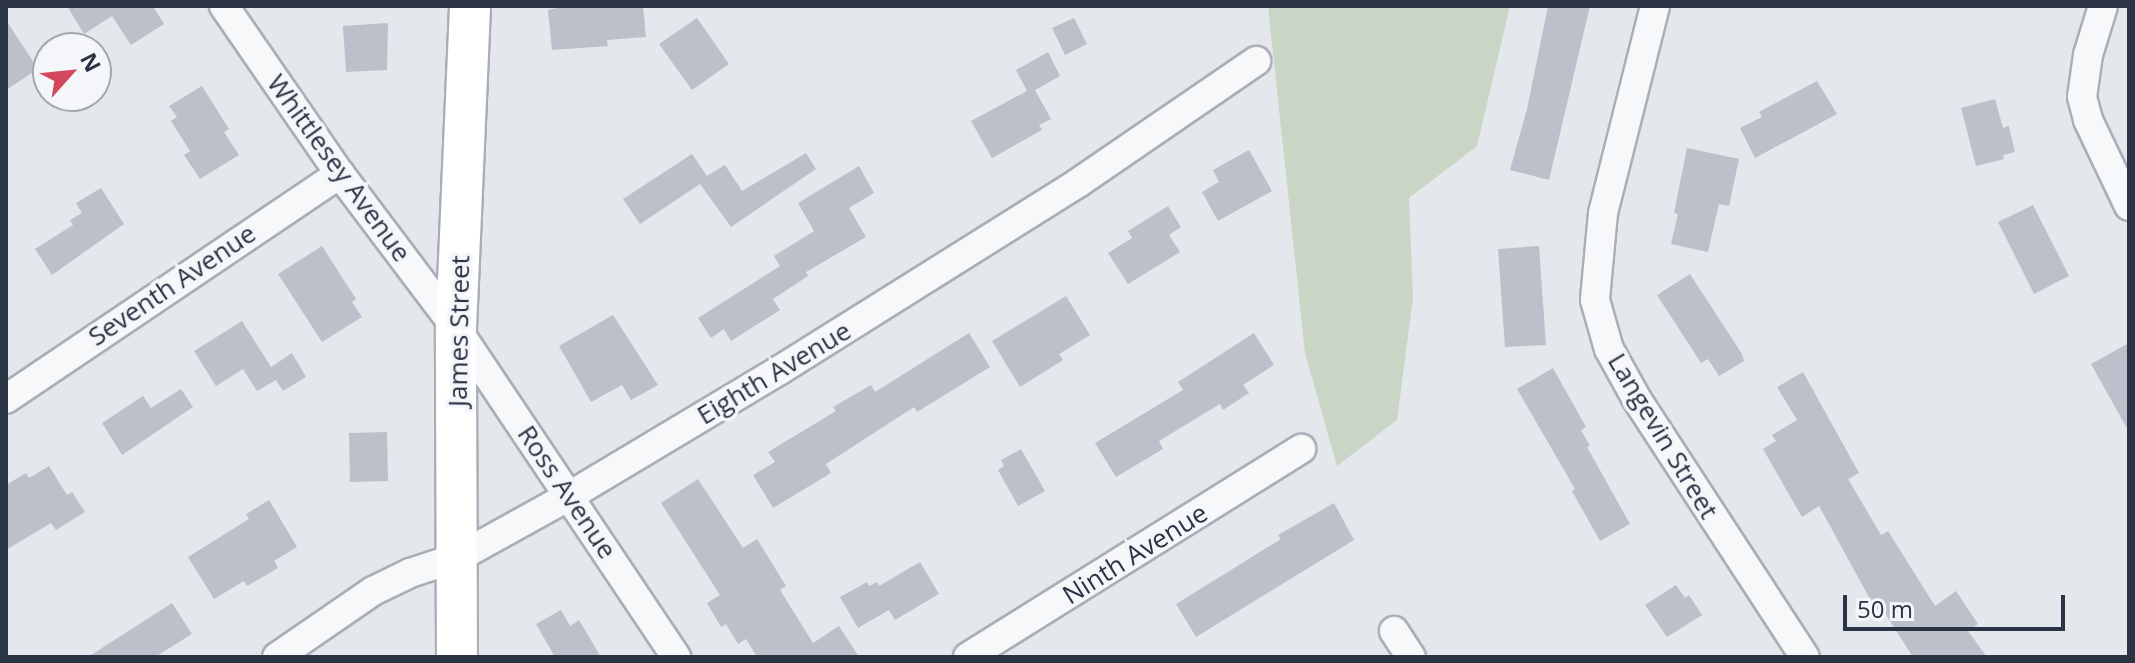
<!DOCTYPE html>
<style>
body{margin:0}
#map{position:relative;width:2135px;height:663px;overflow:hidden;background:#e4e7ec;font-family:"Open Sans",sans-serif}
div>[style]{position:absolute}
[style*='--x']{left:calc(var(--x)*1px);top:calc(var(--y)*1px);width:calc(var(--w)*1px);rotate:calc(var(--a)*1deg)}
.green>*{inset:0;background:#c9d6c5}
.building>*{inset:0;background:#bbc0ca}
.roads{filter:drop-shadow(2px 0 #a9aeb7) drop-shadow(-2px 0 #a9aeb7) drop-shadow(0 2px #a9aeb7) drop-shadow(0 -2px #a9aeb7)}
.street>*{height:28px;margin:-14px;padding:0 14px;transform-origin:14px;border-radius:14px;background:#f7f8fa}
.secondary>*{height:40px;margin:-20px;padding:0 20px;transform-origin:20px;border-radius:20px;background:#fff}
span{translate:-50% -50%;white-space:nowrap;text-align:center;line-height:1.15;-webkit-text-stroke:7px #f4f6f9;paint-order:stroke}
.street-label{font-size:26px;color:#2b3445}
.frame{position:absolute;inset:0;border:8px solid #2b3445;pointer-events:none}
.north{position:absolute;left:32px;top:32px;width:80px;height:80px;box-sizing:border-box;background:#f4f6f9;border:2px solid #a4a8b1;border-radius:50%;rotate:63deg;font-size:22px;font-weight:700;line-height:32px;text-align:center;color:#2b3445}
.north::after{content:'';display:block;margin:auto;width:28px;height:36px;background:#d1495b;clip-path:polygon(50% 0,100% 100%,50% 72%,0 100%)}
.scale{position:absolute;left:1843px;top:595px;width:222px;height:36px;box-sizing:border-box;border:4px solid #2b3445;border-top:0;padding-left:10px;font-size:24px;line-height:28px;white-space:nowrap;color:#2b3445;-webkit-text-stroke:6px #f4f6f9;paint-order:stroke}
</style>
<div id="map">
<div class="green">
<div style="clip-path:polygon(1268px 6px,1510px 6px,1477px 146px,1409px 198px,1413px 298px,1397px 420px,1337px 466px,1305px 353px)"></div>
</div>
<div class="building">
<div style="clip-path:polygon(67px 6px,153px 6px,164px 24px,131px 45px,112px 16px,84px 34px)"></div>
<div style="clip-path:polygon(566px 6px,643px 6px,646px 37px,607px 40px,608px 46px,552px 50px,548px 10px)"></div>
<div style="clip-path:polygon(1548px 6px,1590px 6px,1549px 180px,1510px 170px,1527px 109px)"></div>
<div style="clip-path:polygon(697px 18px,729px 64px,692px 90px,659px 44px)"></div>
<div style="clip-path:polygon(1074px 18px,1087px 44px,1065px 55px,1052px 28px)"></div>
<div style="clip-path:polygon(6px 20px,38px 69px,6px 90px)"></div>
<div style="clip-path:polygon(388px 23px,387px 70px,346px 72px,343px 26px)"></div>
<div style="clip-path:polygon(1048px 52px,1060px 76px,1035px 90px,1051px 119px,1039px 125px,1042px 130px,992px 158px,971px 121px,1027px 91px,1016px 70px)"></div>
<div style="clip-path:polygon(1817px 81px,1837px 114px,1755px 158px,1740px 128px,1762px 117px,1759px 112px)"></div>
<div style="clip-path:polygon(202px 86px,229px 129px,224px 132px,239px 155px,200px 179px,184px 155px,190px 151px,171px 121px,177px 117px,169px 106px)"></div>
<div style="clip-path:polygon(1995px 99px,2003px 128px,2009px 126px,2015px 152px,2003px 155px,2004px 159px,1976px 166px,1961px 108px)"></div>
<div style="clip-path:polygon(1687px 148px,1739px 159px,1729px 206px,1719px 204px,1708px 252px,1671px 244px,1678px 214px,1674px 213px)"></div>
<div style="clip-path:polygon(1249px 150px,1272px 191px,1218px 221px,1202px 192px,1219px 182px,1213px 170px)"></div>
<div style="clip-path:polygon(806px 153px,816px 169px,731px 227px,700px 184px,640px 224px,623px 199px,692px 154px,707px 176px,725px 165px,742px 191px)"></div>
<div style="clip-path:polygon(859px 166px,874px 193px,849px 208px,866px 237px,806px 272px,808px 276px,773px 299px,780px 310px,731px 341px,724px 329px,711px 338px,698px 318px,780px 266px,774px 256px,814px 231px,798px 203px)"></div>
<div style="clip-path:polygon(101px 188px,124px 224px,52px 275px,35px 249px,73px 225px,70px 220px,82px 213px,76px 203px)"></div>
<div style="clip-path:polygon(2033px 205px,2069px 276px,2034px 294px,1998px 222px)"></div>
<div style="clip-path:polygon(1168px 206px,1181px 227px,1169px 235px,1180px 252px,1128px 284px,1108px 253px,1132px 238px,1128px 231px)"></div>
<div style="clip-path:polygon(322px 246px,356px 299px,352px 302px,362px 317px,322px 342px,278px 274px)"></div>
<div style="clip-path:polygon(1539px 246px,1546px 345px,1505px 347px,1498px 249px)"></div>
<div style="clip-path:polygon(1690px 274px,1742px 354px,1744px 361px,1719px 376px,1708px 359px,1701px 363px,1657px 295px)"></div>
<div style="clip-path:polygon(1066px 296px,1090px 335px,1059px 354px,1063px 360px,1020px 387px,992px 341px)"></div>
<div style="clip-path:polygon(613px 315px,658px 385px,631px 400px,622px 385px,591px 402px,559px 346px)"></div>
<div style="clip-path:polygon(242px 321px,271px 367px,292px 353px,306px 377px,283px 391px,276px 380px,257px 391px,243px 369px,216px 386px,194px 351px)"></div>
<div style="clip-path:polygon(969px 333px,990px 367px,917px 412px,914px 407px,826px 464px,831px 473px,773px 508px,753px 475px,775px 462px,768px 452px,836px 411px,833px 407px,871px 385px,875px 392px)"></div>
<div style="clip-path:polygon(1254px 333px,1274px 365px,1243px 385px,1249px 393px,1223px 410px,1220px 404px,1159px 441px,1163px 449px,1116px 477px,1095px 443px,1183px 390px,1178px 382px)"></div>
<div style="clip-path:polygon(2129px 343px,2129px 432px,2091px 364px)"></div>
<div style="clip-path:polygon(1553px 368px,1586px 427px,1581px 430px,1590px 446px,1587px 447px,1630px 524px,1600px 541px,1572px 491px,1575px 489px,1517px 389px)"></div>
<div style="clip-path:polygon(1803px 372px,1859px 473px,1848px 479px,1881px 535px,1888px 531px,1935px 606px,1956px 591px,1978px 624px,1968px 631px,1987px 657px,1913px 657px,1881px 607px,1876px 610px,1819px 506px,1802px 517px,1763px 449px,1776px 441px,1772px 435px,1797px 420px,1777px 387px)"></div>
<div style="clip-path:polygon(181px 389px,193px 407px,122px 455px,102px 423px,143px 396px,151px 408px)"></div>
<div style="clip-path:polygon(387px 432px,388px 481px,350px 482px,349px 433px)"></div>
<div style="clip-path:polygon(1021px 449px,1045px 491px,1018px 506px,998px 470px,1004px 466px,1001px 460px)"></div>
<div style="clip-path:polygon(49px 466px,67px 495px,72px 492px,85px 512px,56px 530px,51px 523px,6px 550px,6px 485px,26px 473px,29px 478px)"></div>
<div style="clip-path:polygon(698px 479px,743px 548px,757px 539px,786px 586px,780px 590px,813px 643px,839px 626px,859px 657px,757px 657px,746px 639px,738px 644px,726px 624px,721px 627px,707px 603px,720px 595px,661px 503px)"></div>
<div style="clip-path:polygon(269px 500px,297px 547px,274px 561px,278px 568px,247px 586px,244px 581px,214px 599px,188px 557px,249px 519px,246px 514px)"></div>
<div style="clip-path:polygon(1334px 503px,1354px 540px,1196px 637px,1176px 604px,1281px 539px,1278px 535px)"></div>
<div style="clip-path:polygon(920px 562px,939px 594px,895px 620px,889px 610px,858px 628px,840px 597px,867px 582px,869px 586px,877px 582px,879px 586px)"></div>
<div style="clip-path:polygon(1676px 585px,1685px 598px,1689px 595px,1702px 615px,1667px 637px,1645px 605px)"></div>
<div style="clip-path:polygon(172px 603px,192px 634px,155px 657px,88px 657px)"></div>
<div style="clip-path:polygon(561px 610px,570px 626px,579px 620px,601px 657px,555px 657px,536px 624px)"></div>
</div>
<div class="roads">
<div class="street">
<div style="--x:224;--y:6;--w:204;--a:55.4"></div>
<div style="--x:340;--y:174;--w:193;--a:53"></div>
<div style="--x:456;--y:328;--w:396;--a:56.2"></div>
<div style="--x:1655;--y:6;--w:213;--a:104.1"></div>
<div style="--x:1603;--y:213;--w:87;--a:95.3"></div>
<div style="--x:1595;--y:300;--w:51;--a:74.1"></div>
<div style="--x:1609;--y:349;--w:56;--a:61.1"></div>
<div style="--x:1636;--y:398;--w:309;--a:56.9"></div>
<div style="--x:2103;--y:6;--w:51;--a:107"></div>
<div style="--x:2088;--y:55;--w:42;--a:98.1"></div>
<div style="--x:2082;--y:97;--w:24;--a:75"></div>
<div style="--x:2088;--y:120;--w:95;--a:64.5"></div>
<div style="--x:6;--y:399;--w:403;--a:-34"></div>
<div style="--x:1394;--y:631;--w:31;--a:57"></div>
<div style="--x:277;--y:657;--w:116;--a:-34.5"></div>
<div style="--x:373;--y:591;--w:41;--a:-25.9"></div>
<div style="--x:410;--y:573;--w:52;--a:-18.1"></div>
<div style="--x:459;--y:557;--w:128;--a:-29"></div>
<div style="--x:571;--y:495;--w:244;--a:-30.9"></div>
<div style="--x:780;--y:370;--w:352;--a:-32.1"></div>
<div style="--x:1078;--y:183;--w:216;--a:-34.4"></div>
<div style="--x:968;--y:657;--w:393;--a:-32"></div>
</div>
<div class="secondary">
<div style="--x:457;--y:657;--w:329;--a:-90.2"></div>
<div style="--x:456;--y:328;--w:322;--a:-87.5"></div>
</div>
</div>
<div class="street-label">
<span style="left:339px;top:168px;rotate:54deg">Whittlesey Avenue</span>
<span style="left:172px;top:285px;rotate:-34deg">Seventh Avenue</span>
<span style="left:459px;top:331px;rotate:-89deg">James Street</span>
<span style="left:774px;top:373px;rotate:-31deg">Eighth Avenue</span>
<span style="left:1663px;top:436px;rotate:59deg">Langevin Street</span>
<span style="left:567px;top:492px;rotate:56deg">Ross Avenue</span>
<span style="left:1135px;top:554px;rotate:-32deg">Ninth Avenue</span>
</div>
<div class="frame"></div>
<div class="north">N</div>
<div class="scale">50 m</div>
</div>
